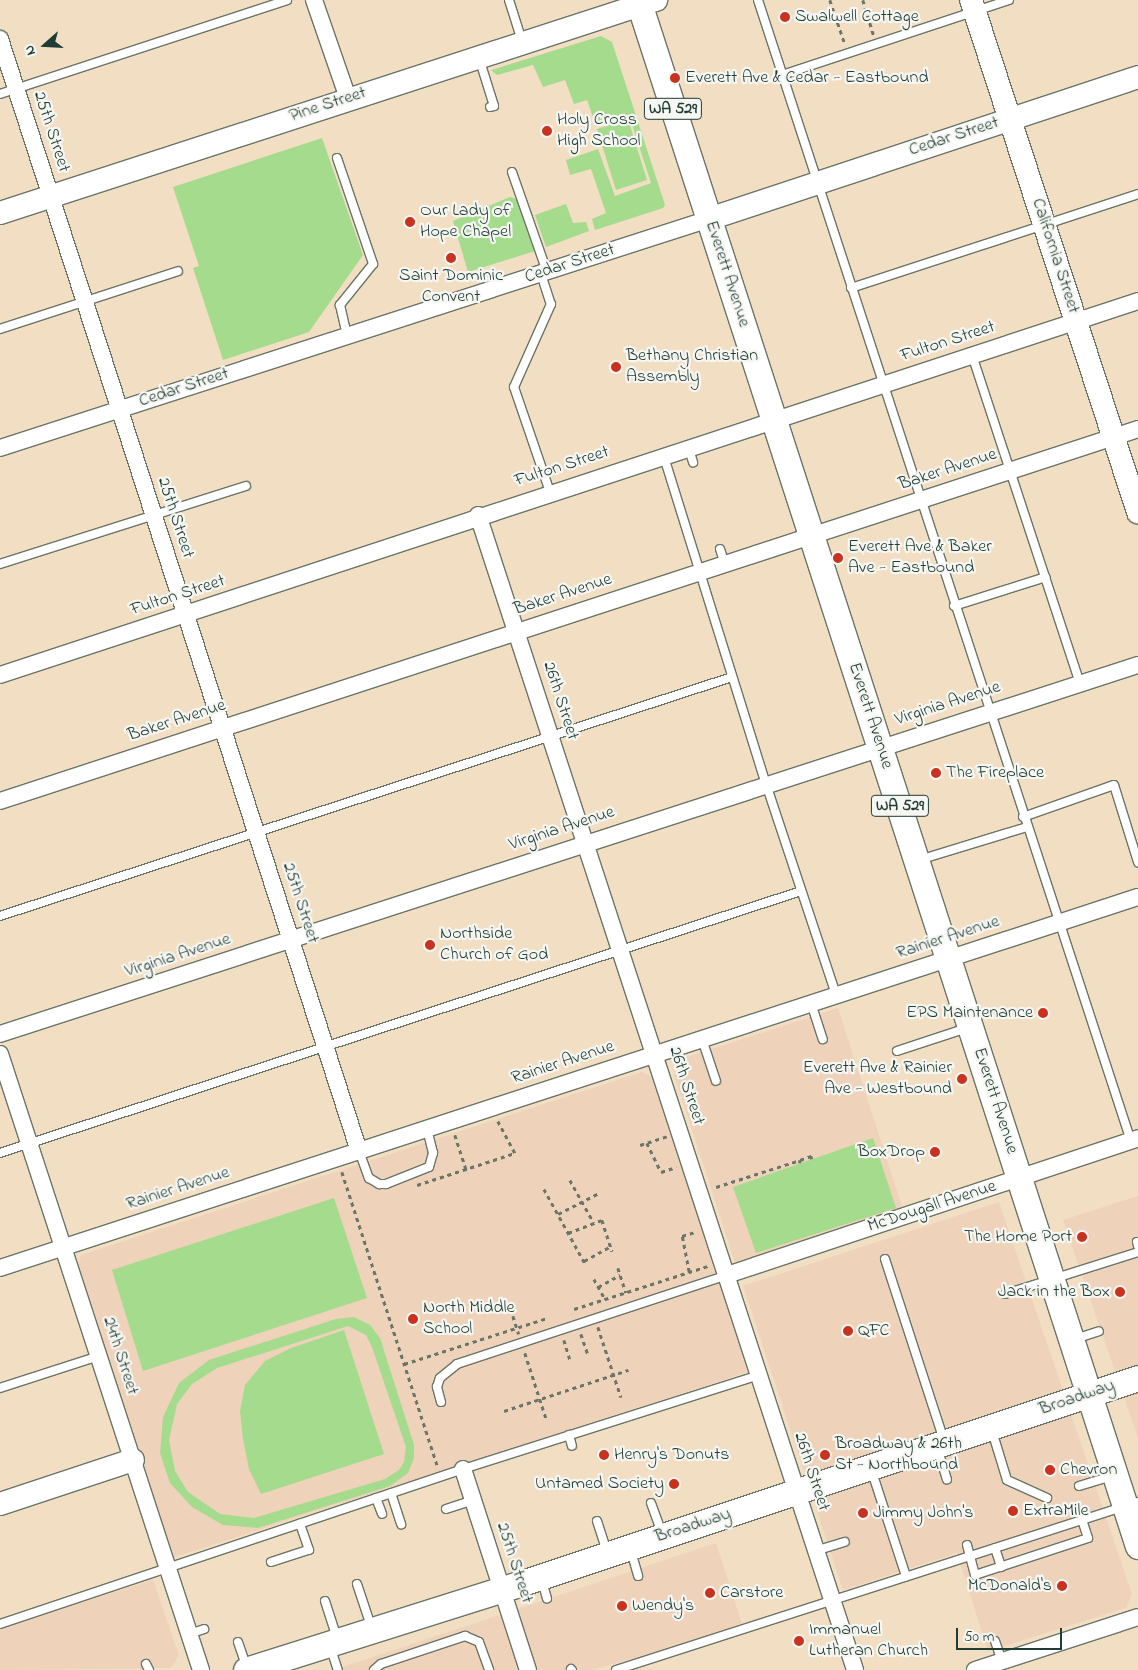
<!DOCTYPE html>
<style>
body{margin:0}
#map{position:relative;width:1138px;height:1670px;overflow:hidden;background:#f2dec2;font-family:"Indie Flower",sans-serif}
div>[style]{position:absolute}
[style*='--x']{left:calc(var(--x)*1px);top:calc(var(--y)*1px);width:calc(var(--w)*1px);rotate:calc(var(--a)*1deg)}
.built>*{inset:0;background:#eed2ba}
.green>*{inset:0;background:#a4db8d}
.path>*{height:2.5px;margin-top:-1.25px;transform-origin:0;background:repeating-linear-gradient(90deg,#697566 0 4px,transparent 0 8px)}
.roads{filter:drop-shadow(1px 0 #697566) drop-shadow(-1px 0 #697566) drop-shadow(0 1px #697566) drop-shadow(0 -1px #697566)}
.lane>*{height:8px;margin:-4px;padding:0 4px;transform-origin:4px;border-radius:4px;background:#fff}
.street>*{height:16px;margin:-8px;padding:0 8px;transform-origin:8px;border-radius:8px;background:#fff}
.secondary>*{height:22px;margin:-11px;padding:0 11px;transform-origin:11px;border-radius:11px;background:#fff}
.primary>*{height:25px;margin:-12.5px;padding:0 12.5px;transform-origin:12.5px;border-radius:12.5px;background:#fff}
.dots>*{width:14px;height:14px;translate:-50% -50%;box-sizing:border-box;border:2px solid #f6f6f2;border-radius:50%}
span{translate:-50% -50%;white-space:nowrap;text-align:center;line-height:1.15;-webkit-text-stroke:4.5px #f6f6f2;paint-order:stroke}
.shield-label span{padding:1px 4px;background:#f6f6f2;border:1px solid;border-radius:4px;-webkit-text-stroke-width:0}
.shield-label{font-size:16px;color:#1f3d34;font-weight:700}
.poi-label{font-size:18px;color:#1f3d34}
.left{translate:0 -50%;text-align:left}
.right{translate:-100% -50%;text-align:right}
.street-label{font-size:18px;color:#1f3d34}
.north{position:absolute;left:20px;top:20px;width:50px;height:50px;-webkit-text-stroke:4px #f6f6f2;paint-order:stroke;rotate:251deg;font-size:14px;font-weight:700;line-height:20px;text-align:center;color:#1f3d34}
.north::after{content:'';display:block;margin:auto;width:18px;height:22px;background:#1f3d34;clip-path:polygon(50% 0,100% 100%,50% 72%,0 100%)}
.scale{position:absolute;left:956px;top:1628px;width:106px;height:22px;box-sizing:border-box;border:2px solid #1f3d34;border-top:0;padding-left:6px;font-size:15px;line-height:18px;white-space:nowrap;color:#1f3d34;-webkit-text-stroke:4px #f6f6f2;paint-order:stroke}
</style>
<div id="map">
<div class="built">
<div style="clip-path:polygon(838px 1008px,903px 1210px,740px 1264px,735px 1263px,674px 1074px,675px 1065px,681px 1059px)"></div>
<div style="clip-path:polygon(642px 1072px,652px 1077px,655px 1084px,748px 1372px,172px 1558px,77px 1267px,81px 1255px)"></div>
<div style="clip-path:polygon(1138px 1196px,1138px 1438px,1063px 1220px)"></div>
<div style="clip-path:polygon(999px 1202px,1132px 1594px,1126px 1608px,988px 1651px,957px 1553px,843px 1590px,743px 1286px)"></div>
<div style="clip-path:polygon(716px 1543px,743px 1627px,592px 1670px,334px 1670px)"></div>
<div style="clip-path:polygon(153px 1580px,179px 1655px,171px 1668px,0 1670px,0 1628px)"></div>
</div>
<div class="green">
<div style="clip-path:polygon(601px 36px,612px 42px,665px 205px,663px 208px,595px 230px,592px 219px,606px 213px,591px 169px,570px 175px,566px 160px,598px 149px,615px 196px,651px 183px,629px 115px,596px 126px,587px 100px,574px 104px,565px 80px,543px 87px,533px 65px,497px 75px,491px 70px)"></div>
<div style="clip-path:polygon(628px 119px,647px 180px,616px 190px,597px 129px)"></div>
<div style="clip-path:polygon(322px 138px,363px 255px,309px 332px,223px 360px,193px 268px,199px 266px,173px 187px)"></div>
<div style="clip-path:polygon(510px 197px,517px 199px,535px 251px,468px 272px,453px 221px)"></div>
<div style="clip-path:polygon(566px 204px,573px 223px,586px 222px,589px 231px,546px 247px,535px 215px)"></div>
<div style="clip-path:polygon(873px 1138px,896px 1208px,756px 1253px,733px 1187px)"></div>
<div style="clip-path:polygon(334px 1198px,367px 1298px,143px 1371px,112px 1270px)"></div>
<div style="clip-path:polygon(evenodd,354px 1317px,370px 1325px,380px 1338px,414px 1445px,414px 1458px,408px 1473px,390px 1486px,258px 1528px,223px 1525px,192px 1507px,170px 1483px,160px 1453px,163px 1417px,179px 1383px,209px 1360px,336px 1319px,354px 1317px,348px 1326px,366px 1335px,372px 1347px,406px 1447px,404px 1462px,399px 1470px,385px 1479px,254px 1518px,220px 1514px,188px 1492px,175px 1471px,169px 1440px,177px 1404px,192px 1384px,217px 1368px,348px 1326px)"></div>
<div style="clip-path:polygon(344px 1330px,384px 1454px,261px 1494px,249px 1469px,243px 1439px,240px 1411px,245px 1385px,265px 1361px,291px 1348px)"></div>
</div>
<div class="path">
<div style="--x:830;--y:0;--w:46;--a:71.2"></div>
<div style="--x:863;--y:0;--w:37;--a:73"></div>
<div style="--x:498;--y:1121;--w:38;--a:62"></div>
<div style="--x:455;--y:1135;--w:40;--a:72"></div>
<div style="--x:647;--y:1143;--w:32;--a:64"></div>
<div style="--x:661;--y:1172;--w:16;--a:-18"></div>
<div style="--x:640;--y:1145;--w:28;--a:-18"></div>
<div style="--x:800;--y:1160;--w:12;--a:-20"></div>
<div style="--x:811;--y:1156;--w:3;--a:72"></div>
<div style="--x:342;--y:1172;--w:311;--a:72"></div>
<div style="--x:570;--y:1180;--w:49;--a:60.8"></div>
<div style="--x:417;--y:1185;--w:103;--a:-18.1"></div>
<div style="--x:716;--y:1187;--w:88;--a:-17.8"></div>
<div style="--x:800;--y:1160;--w:3;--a:90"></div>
<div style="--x:544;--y:1189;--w:87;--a:61.1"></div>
<div style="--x:558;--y:1214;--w:44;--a:-27.1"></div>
<div style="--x:568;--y:1233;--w:36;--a:-21"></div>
<div style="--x:602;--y:1220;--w:33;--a:72"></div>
<div style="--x:584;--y:1261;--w:31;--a:-29"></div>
<div style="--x:618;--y:1268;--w:26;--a:72"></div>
<div style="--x:689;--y:1272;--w:37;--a:-101"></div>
<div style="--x:682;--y:1236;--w:14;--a:-17"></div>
<div style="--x:594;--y:1279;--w:23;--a:61"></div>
<div style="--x:598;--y:1287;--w:25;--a:-29"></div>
<div style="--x:574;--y:1309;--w:141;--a:-17.8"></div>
<div style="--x:513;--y:1316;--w:19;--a:72"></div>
<div style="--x:598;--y:1327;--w:74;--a:71.8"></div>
<div style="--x:581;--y:1334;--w:21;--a:71"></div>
<div style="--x:564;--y:1340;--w:21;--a:73"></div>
<div style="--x:525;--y:1353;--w:71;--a:72.1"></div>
<div style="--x:404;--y:1364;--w:150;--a:-17.8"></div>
<div style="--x:504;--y:1411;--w:131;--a:-18.3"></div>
</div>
<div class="roads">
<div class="lane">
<div style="--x:509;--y:0;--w:43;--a:72.4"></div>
<div style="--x:758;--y:0;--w:1200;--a:71.9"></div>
<div style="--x:479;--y:58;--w:50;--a:72.6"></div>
<div style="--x:494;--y:106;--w:4;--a:166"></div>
<div style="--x:782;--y:75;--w:239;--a:-18.3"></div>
<div style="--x:0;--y:94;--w:302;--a:-18.1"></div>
<div style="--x:337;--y:158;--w:112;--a:71.2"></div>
<div style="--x:373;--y:264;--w:53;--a:128.8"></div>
<div style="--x:340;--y:305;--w:31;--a:77"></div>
<div style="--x:512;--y:172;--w:106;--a:70.7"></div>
<div style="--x:541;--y:274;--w:32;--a:72"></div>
<div style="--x:551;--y:304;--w:91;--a:114"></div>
<div style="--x:514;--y:387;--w:111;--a:71.1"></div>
<div style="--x:851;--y:288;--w:302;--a:-18.1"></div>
<div style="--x:0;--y:329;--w:187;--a:-18"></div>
<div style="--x:972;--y:355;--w:345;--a:71.8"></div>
<div style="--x:689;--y:449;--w:14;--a:73"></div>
<div style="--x:664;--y:457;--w:343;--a:72.7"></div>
<div style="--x:766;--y:784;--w:222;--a:71.6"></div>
<div style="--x:720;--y:549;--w:16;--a:72"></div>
<div style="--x:0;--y:564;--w:258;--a:-17.6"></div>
<div style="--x:954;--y:606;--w:96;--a:-17.5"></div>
<div style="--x:1023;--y:817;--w:96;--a:-19.4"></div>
<div style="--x:1114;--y:785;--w:81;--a:72.7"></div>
<div style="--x:919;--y:860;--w:113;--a:-17"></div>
<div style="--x:0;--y:916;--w:770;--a:-18.08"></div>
<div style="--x:811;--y:1003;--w:38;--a:72"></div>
<div style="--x:702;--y:1039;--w:44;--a:71.6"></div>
<div style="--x:897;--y:1051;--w:74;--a:-18.2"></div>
<div style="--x:359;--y:1151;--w:29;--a:70"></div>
<div style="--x:369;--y:1178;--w:12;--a:31"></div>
<div style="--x:379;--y:1184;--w:7;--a:0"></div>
<div style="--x:386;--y:1184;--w:46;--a:-21.6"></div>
<div style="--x:429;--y:1167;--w:15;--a:-74"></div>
<div style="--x:433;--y:1153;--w:25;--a:-104"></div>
<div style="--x:0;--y:1153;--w:843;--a:-18.11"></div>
<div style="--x:1137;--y:1242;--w:4;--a:76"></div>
<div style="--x:885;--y:1259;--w:188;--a:72"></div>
<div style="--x:1005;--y:1294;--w:139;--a:-17.5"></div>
<div style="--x:1075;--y:1339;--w:25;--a:-18"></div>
<div style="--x:0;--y:1388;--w:104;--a:-17.9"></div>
<div style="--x:441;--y:1402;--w:16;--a:-105"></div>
<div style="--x:437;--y:1387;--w:9;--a:-72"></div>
<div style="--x:440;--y:1378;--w:22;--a:-39"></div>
<div style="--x:457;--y:1364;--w:284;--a:-18.2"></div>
<div style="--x:992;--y:1431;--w:51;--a:73"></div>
<div style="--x:1007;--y:1480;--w:44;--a:24.2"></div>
<div style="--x:569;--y:1435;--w:11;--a:75"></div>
<div style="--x:937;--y:1447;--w:34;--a:73"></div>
<div style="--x:871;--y:1469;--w:113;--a:71.9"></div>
<div style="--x:1079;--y:1486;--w:34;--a:-17"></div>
<div style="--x:391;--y:1493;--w:33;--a:72"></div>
<div style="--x:376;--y:1498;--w:17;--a:69"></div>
<div style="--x:651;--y:1503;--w:33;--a:70"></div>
<div style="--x:446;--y:1509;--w:28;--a:-18"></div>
<div style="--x:597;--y:1521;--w:33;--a:72"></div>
<div style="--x:967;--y:1545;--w:31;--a:75"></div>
<div style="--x:975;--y:1575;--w:119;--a:-18.1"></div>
<div style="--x:1088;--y:1538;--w:19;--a:-108"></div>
<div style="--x:995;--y:1548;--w:20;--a:72"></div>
<div style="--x:631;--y:1551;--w:26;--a:74"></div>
<div style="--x:815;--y:1551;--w:31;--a:-17"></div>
<div style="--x:271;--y:1562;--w:40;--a:-18"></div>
<div style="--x:309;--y:1550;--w:28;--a:-109"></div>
<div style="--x:542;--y:1581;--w:18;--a:74"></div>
<div style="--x:357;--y:1584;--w:44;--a:71.6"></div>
<div style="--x:325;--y:1601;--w:38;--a:72"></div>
<div style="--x:0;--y:1624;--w:488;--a:-18.5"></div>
<div style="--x:463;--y:1469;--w:311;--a:-17.6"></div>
<div style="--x:189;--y:1634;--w:16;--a:-18"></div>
<div style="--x:995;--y:1641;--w:21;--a:71"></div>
<div style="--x:238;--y:1642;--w:24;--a:71"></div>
<div style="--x:330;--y:1646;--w:25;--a:72"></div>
<div style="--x:146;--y:1664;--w:7;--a:63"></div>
<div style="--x:571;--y:1669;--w:1;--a:45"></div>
<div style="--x:374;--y:1670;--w:9;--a:-41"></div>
<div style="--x:381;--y:1664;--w:89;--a:-18.4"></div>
<div style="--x:465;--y:1636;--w:15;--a:23"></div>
<div style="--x:479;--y:1642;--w:30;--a:70"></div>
<div style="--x:616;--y:1670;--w:548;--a:-17.84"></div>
</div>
<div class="street">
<div style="--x:314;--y:0;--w:104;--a:70.9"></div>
<div style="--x:0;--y:39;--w:1169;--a:72.11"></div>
<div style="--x:0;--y:448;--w:745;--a:-17.9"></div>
<div style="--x:478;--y:515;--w:1215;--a:71.92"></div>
<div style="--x:0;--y:675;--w:1198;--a:-18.19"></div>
<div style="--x:0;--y:801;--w:1197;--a:-18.1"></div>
<div style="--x:0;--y:1034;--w:1196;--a:-17.97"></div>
<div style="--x:0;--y:1054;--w:648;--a:71.93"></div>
<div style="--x:0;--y:1268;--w:1197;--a:-18.06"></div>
<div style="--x:727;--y:1275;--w:433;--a:-18.4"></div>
<div style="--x:463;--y:1469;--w:211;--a:72.1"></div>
<div style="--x:975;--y:1670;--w:171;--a:-18"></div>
</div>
<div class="secondary">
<div style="--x:971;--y:0;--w:539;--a:71.94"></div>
<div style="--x:0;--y:213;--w:690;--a:-17.99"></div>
<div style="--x:709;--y:219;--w:452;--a:-18.3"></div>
<div style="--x:0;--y:1504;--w:140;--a:-18.3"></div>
</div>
<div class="primary">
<div style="--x:638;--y:0;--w:1625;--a:72.08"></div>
<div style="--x:246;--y:1670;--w:286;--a:-17.5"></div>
<div style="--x:519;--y:1584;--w:652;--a:-18.41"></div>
</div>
</div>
<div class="dots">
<div style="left:785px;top:17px;background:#c8321e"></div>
<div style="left:675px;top:78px;background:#c8321e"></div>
<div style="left:547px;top:131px;background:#c8321e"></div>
<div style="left:410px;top:222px;background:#c8321e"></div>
<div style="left:451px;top:258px;background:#c8321e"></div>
<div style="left:616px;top:367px;background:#c8321e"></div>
<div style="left:838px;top:558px;background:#c8321e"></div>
<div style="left:936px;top:773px;background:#c8321e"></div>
<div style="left:430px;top:945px;background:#c8321e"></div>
<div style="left:1043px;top:1013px;background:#c8321e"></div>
<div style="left:962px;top:1079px;background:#c8321e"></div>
<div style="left:935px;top:1152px;background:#c8321e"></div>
<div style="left:1082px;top:1237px;background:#c8321e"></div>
<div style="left:1120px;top:1292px;background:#c8321e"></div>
<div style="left:413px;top:1319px;background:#c8321e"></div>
<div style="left:848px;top:1331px;background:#c8321e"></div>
<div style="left:604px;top:1455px;background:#c8321e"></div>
<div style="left:825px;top:1455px;background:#c8321e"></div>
<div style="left:1050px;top:1470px;background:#c8321e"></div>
<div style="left:674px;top:1484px;background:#c8321e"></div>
<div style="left:1013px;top:1511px;background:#c8321e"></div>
<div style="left:863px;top:1513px;background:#c8321e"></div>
<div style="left:1062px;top:1586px;background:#c8321e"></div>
<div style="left:710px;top:1593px;background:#c8321e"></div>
<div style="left:622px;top:1606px;background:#c8321e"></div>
<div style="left:799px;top:1641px;background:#c8321e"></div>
</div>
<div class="shield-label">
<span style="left:673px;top:109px">WA 529</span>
<span style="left:900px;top:806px">WA 529</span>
</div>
<div class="poi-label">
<span class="left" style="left:795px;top:17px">Swalwell Cottage</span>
<span class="left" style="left:685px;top:78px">Everett Ave &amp; Cedar - Eastbound</span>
<span class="left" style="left:557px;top:131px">Holy Cross<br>High School</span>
<span class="left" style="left:420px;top:222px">Our Lady of<br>Hope Chapel</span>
<span style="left:451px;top:287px">Saint Dominic<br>Convent</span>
<span class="left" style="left:626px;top:367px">Bethany Christian<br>Assembly</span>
<span class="left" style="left:848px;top:558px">Everett Ave &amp; Baker<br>Ave - Eastbound</span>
<span class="left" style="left:946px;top:773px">The Fireplace</span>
<span class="left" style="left:440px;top:945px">Northside<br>Church of God</span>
<span class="right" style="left:1033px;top:1013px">EPS Maintenance</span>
<span class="right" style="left:952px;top:1079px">Everett Ave &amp; Rainier<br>Ave - Westbound</span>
<span class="right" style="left:925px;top:1152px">BoxDrop</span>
<span class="right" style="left:1072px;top:1237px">The Home Port</span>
<span class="right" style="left:1110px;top:1292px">Jack in the Box</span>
<span class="left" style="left:423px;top:1319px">North Middle<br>School</span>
<span class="left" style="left:858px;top:1331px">QFC</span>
<span class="left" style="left:835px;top:1455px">Broadway &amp; 26th<br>St - Northbound</span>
<span class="left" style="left:614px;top:1455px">Henry's Donuts</span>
<span class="left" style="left:1060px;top:1470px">Chevron</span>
<span class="right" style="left:664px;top:1484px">Untamed Society</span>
<span class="left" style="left:1023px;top:1511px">ExtraMile</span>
<span class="left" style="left:873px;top:1513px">Jimmy John's</span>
<span class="right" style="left:1052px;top:1586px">McDonald's</span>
<span class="left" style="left:720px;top:1593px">Carstore</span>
<span class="left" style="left:632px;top:1606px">Wendy's</span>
<span class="left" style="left:809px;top:1641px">Immanuel<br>Lutheran Church</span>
</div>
<div class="street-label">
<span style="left:328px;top:105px;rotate:-18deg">Pine Street</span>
<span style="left:51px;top:132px;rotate:72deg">25th Street</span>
<span style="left:954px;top:137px;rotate:-18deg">Cedar Street</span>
<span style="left:1055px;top:256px;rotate:72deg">California Street</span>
<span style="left:570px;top:264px;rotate:-18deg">Cedar Street</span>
<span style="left:727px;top:274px;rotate:72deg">Everett Avenue</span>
<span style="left:948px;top:342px;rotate:-18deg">Fulton Street</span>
<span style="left:184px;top:388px;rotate:-18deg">Cedar Street</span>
<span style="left:562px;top:467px;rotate:-18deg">Fulton Street</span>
<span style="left:948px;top:470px;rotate:-18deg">Baker Avenue</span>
<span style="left:175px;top:518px;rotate:72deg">25th Street</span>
<span style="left:563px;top:595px;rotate:-18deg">Baker Avenue</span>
<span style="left:178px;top:596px;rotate:-18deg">Fulton Street</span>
<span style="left:560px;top:701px;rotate:72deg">26th Street</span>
<span style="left:948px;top:704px;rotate:-18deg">Virginia Avenue</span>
<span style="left:870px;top:716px;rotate:72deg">Everett Avenue</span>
<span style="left:177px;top:721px;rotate:-18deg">Baker Avenue</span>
<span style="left:562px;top:829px;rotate:-18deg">Virginia Avenue</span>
<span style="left:300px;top:903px;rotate:72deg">25th Street</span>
<span style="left:948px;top:938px;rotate:-18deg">Rainier Avenue</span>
<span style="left:178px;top:956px;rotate:-18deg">Virginia Avenue</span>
<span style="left:563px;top:1063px;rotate:-18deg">Rainier Avenue</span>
<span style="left:686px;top:1086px;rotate:72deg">26th Street</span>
<span style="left:995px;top:1101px;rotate:72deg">Everett Avenue</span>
<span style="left:178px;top:1189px;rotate:-18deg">Rainier Avenue</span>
<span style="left:932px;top:1207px;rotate:-18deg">McDougall Avenue</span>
<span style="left:120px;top:1356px;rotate:72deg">24th Street</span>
<span style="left:1077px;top:1398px;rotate:-19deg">Broadway</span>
<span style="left:811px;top:1472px;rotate:72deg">26th Street</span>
<span style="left:693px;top:1526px;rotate:-18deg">Broadway</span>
<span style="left:514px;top:1563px;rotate:72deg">25th Street</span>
</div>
<div class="north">N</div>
<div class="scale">50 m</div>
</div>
